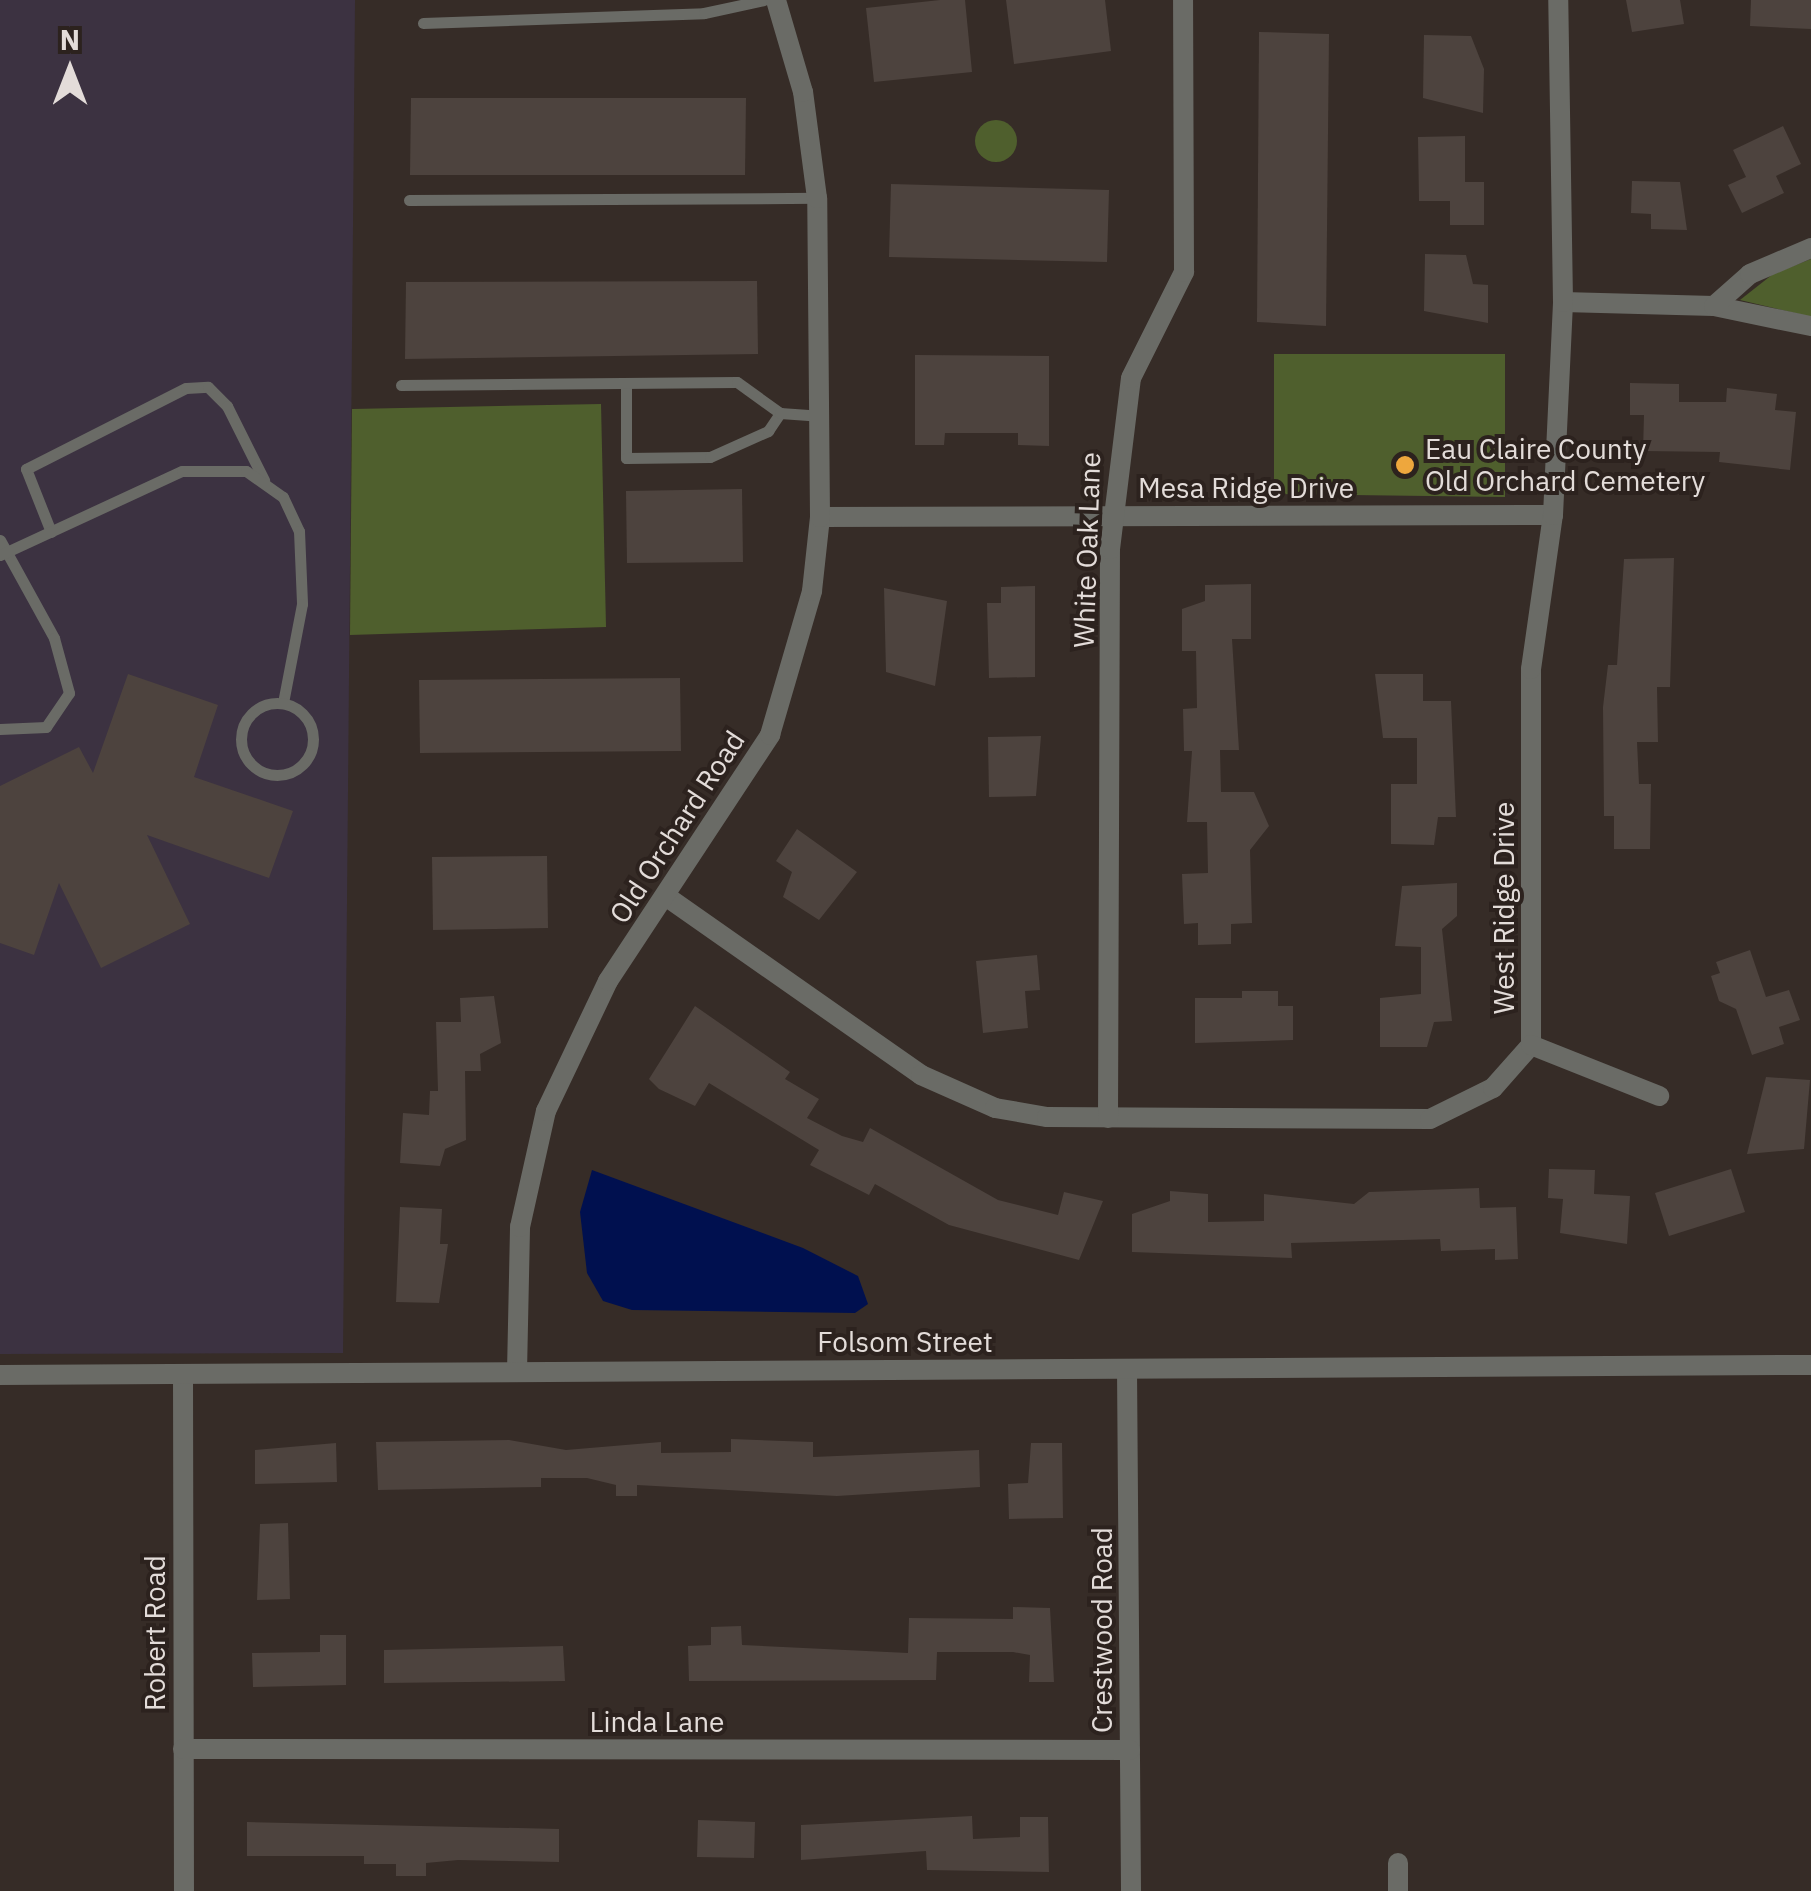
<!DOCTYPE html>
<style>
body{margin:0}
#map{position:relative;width:1811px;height:1891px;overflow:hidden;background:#362c27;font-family:"IBM Plex Sans",sans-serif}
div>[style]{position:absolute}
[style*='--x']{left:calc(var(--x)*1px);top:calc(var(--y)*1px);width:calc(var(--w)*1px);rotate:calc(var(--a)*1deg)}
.education>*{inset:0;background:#3c3241}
.green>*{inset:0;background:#4f5f2d}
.round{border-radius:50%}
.water>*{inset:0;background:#00104f}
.building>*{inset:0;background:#4d433e}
.service>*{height:11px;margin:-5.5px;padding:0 5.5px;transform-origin:5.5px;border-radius:5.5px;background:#6a6b66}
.service>.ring{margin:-5.5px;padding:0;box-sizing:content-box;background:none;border:11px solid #6a6b66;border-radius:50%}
.minor>*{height:20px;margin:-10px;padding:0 10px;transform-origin:10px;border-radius:10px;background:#6a6b66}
.tertiary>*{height:20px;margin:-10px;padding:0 10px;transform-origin:10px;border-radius:10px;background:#6a6b66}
.dots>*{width:28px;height:28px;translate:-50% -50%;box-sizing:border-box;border:5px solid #2c221e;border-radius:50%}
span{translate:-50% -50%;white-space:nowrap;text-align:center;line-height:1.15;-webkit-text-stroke:8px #2c221e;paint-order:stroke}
.poi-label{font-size:28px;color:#e3dcd9}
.left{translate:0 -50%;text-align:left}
.street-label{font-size:28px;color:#e3dcd9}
.north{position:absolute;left:20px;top:20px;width:100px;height:100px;-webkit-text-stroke:8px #2c221e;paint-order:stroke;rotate:0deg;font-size:28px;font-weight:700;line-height:40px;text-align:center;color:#e3dcd9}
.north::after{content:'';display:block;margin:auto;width:35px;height:45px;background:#e3dcd9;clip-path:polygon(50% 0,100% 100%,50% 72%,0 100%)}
</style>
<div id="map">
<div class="education">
<div style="clip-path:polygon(0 0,355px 0,343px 1353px,0 1354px)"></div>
</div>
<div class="green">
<div class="round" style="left:975px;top:120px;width:42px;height:42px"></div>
<div style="clip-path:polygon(1811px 259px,1811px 317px,1740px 300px,1773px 274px)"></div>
<div style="clip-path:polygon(1274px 354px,1505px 354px,1505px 497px,1274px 494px)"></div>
<div style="clip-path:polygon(601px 404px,606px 627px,350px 635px,352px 409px)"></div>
</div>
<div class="water">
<div style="clip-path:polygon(592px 1170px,803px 1248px,858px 1276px,868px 1304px,855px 1313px,632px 1310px,603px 1301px,587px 1273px,580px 1212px)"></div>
</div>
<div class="building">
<div style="clip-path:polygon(940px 0,965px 0,972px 72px,874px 82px,866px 8px)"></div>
<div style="clip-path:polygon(1006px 0,1105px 0,1111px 51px,1014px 64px)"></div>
<div style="clip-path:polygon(1626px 0,1680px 0,1684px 24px,1632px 32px)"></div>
<div style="clip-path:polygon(1751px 0,1811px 0,1811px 29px,1750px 26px)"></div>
<div style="clip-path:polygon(1259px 32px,1329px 34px,1326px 326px,1257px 322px)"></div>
<div style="clip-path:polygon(1424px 35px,1471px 36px,1484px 69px,1483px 113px,1423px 98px)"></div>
<div style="clip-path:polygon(411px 98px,746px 98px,745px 175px,410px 175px)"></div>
<div style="clip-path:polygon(1783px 126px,1801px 164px,1776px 176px,1784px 193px,1742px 213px,1728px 185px,1746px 177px,1733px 150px)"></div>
<div style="clip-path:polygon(1465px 136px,1465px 182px,1484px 182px,1484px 225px,1450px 225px,1450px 201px,1419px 201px,1418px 137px)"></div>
<div style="clip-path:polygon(1632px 181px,1680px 182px,1687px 230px,1651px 229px,1651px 214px,1631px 213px)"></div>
<div style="clip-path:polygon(891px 184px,1109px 190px,1107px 262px,889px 257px)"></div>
<div style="clip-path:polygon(1425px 254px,1466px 255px,1473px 284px,1488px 285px,1488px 323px,1424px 311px)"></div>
<div style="clip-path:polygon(757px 281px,758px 354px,405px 359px,406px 282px)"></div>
<div style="clip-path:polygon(915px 355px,1049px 356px,1049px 446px,1018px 445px,1018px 433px,945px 433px,944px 445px,915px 445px)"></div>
<div style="clip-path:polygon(1630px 383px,1679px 384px,1679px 402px,1726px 402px,1727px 388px,1777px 394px,1775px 410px,1796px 412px,1790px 470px,1719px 462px,1720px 452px,1643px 451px,1644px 415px,1630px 415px)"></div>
<div style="clip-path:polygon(742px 489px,743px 562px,627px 563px,626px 491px)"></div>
<div style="clip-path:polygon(1674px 558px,1670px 687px,1657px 687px,1658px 742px,1637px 742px,1639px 784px,1651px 784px,1650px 849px,1614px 849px,1614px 816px,1604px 816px,1603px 707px,1608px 665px,1617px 665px,1624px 559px)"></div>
<div style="clip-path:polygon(1251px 584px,1251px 639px,1232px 639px,1239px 750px,1220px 750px,1221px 792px,1254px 792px,1269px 826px,1250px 850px,1252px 923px,1231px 924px,1231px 944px,1198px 945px,1198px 923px,1184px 924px,1182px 874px,1208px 873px,1207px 822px,1187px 822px,1192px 751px,1184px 751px,1183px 709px,1197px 708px,1196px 651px,1182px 651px,1182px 609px,1205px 601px,1205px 585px)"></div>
<div style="clip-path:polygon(1035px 586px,1035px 677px,989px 678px,987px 603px,1001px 603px,1001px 587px)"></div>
<div style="clip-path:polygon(884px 588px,947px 601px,935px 686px,886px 672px)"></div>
<div style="clip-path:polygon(128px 674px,218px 705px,194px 777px,293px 811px,269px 878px,147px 835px,190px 924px,101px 968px,59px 883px,34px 955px,0 943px,0 786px,79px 747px,93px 773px)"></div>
<div style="clip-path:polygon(1375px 674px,1423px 674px,1423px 701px,1451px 701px,1456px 817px,1438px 817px,1434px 845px,1391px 844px,1391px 784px,1417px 784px,1417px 738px,1383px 738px)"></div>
<div style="clip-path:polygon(680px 678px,681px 751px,420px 753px,419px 680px)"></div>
<div style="clip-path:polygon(1041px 736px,1036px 796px,989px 797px,988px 737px)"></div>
<div style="clip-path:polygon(797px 829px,857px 872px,819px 920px,783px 897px,792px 872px,776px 861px)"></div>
<div style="clip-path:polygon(547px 856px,548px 928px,433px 930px,432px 857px)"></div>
<div style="clip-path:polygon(1457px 883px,1457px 916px,1442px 929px,1452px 1021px,1434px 1022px,1427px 1047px,1380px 1047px,1380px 998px,1421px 994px,1421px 947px,1395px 946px,1402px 886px)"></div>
<div style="clip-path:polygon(1750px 950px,1766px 997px,1789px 990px,1800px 1020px,1779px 1027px,1784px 1044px,1752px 1055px,1736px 1009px,1719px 1001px,1711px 976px,1720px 973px,1716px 962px)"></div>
<div style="clip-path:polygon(1037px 955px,1040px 990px,1025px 991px,1028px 1028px,983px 1033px,976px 961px)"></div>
<div style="clip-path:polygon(1242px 991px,1278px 991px,1278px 1006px,1293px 1006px,1293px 1040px,1195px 1043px,1195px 998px,1242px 998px)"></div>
<div style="clip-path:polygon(494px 996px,501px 1043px,480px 1054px,481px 1071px,465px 1071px,466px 1140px,445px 1149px,440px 1166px,400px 1163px,403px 1113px,429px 1115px,430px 1091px,438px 1091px,436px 1022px,461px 1022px,460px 998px)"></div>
<div style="clip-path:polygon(695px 1006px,790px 1072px,785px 1079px,819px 1099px,807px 1118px,842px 1136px,863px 1142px,870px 1128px,998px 1200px,1058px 1215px,1064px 1192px,1103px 1201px,1079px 1260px,949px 1225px,875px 1184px,869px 1195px,810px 1165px,819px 1150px,709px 1083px,695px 1106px,659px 1089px,649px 1079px)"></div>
<div style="clip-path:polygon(1766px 1077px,1810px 1080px,1804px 1149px,1747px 1154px)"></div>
<div style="clip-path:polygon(1549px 1169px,1595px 1170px,1594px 1194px,1630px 1196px,1627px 1244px,1560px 1233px,1563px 1199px,1548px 1198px)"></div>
<div style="clip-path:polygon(1731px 1169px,1745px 1212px,1669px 1236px,1655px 1193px)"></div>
<div style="clip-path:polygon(1479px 1188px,1480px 1208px,1516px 1207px,1518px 1259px,1495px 1260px,1495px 1249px,1441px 1251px,1440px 1239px,1291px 1243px,1292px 1258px,1132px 1252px,1132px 1214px,1170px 1201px,1170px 1191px,1208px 1194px,1208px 1222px,1264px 1221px,1264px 1194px,1354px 1204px,1369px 1192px)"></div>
<div style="clip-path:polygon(400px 1207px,442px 1209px,440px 1244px,448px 1244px,439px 1303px,396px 1302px)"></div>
<div style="clip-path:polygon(731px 1439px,813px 1442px,813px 1457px,979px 1450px,980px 1487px,837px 1496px,637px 1485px,637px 1496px,616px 1496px,616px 1485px,587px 1478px,541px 1478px,541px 1487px,378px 1490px,376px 1442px,509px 1440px,566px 1450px,661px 1442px,661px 1453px,731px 1452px)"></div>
<div style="clip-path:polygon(336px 1443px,337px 1482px,255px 1484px,255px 1450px)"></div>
<div style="clip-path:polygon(1031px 1443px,1062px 1443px,1063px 1518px,1009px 1519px,1008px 1484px,1028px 1483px)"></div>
<div style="clip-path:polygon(288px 1523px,290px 1599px,257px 1600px,260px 1524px)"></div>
<div style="clip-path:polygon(1013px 1607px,1050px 1608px,1054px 1682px,1029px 1682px,1030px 1655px,1013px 1652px,937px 1652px,936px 1680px,689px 1681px,688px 1646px,711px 1645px,711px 1627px,741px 1626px,742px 1645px,908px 1653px,909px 1618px,1013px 1619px)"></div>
<div style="clip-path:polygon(320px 1635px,346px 1635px,346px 1685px,253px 1687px,252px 1653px,320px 1652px)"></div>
<div style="clip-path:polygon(563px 1646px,565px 1681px,384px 1683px,384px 1650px)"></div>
<div style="clip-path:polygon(972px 1816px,973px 1839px,1020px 1837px,1020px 1817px,1048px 1817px,1049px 1872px,927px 1870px,926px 1851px,801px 1860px,801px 1825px)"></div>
<div style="clip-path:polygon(698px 1820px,755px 1822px,754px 1858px,697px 1857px)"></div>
<div style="clip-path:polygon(247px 1822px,559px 1829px,559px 1862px,458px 1860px,426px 1863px,426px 1876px,396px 1876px,396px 1864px,364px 1864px,364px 1856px,247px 1856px)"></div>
</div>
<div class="service">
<div style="--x:423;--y:23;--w:281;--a:-2"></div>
<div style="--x:704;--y:13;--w:61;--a:-12.2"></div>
<div style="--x:409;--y:200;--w:408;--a:-0.3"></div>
<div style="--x:626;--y:383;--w:75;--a:90"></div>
<div style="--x:626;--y:458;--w:84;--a:-0.7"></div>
<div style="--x:710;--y:457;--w:64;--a:-24.1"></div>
<div style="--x:768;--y:431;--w:22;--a:-56"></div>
<div style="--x:401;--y:385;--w:336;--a:-0.5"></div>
<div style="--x:737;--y:382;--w:53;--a:35.8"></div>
<div style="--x:780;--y:413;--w:39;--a:4"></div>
<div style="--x:51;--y:532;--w:68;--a:-111.6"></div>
<div style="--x:26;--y:469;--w:179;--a:-26.9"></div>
<div style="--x:186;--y:388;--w:22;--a:-3"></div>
<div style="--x:208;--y:387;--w:27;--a:45"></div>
<div style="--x:227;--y:406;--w:83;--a:63.4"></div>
<div style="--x:0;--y:540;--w:112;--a:61.1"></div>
<div style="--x:54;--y:638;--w:57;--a:74.7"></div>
<div style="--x:69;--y:693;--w:41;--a:124.1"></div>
<div style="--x:46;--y:727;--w:46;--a:177.5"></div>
<div style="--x:0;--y:555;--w:200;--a:-24.8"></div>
<div style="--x:182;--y:471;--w:64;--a:0"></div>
<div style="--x:246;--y:471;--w:45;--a:35.1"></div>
<div style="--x:283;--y:497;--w:38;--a:65"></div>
<div style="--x:299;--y:531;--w:73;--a:87.6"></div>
<div style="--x:302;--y:604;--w:101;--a:100.9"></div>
<div class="ring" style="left:241px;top:703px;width:61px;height:61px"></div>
</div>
<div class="minor">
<div style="--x:1563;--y:302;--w:151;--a:1.5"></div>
<div style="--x:1714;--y:306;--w:99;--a:11.7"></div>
<div style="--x:1714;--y:306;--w:48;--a:-41.6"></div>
<div style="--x:1750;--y:274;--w:66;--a:-23.1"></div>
<div style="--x:820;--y:517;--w:733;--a:-0.16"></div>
<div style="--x:667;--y:897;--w:310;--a:35"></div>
<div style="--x:921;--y:1075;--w:81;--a:24"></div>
<div style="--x:995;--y:1108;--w:53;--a:9.8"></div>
<div style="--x:1047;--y:1117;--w:383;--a:0.3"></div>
<div style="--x:1430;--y:1119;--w:70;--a:-26.2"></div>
<div style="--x:1493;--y:1088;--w:57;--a:-48.5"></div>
<div style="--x:1531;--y:1045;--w:376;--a:-90"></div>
<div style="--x:1531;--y:669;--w:156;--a:-81.9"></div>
<div style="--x:1553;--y:515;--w:213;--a:-87.3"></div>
<div style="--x:1563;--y:302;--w:302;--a:-90.9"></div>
<div style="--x:1531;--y:1045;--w:138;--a:21.7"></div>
<div style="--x:1108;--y:1118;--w:569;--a:-89.8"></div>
<div style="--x:1110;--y:549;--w:172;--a:-83"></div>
<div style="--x:1131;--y:378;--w:119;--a:-63.4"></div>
<div style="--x:1184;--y:272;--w:272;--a:-90.2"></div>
<div style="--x:1127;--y:1369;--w:522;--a:89.56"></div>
<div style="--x:517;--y:1372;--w:145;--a:-88.8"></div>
<div style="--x:520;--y:1227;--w:119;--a:-77.4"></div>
<div style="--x:546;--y:1111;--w:144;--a:-64.5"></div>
<div style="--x:608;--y:981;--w:295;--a:-56.6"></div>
<div style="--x:770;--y:735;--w:150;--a:-73.7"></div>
<div style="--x:812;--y:591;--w:74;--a:-83.8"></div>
<div style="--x:820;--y:517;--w:319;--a:-90.5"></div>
<div style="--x:817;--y:198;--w:107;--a:-97.5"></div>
<div style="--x:803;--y:92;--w:96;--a:-106.4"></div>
<div style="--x:183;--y:1375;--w:516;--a:89.89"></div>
<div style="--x:183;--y:1749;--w:947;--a:0.06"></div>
<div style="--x:1398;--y:1891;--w:28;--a:-90"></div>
</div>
<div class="tertiary">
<div style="--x:0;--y:1375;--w:1811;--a:-0.32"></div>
</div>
<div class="dots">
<div style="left:1405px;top:465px;background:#eea73d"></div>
</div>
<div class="poi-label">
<span class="left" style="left:1425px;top:465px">Eau Claire County<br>Old Orchard Cemetery</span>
</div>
<div class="street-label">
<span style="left:1246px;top:488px">Mesa Ridge Drive</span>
<span style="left:1087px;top:550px;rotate:-88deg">White Oak Lane</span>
<span style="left:677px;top:827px;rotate:-57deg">Old Orchard Road</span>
<span style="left:1504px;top:908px;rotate:-90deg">West Ridge Drive</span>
<span style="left:905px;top:1342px">Folsom Street</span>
<span style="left:1102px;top:1630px;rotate:-90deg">Crestwood Road</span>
<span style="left:155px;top:1633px;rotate:-90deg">Robert Road</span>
<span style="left:657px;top:1722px">Linda Lane</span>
</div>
<div class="north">N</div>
</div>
